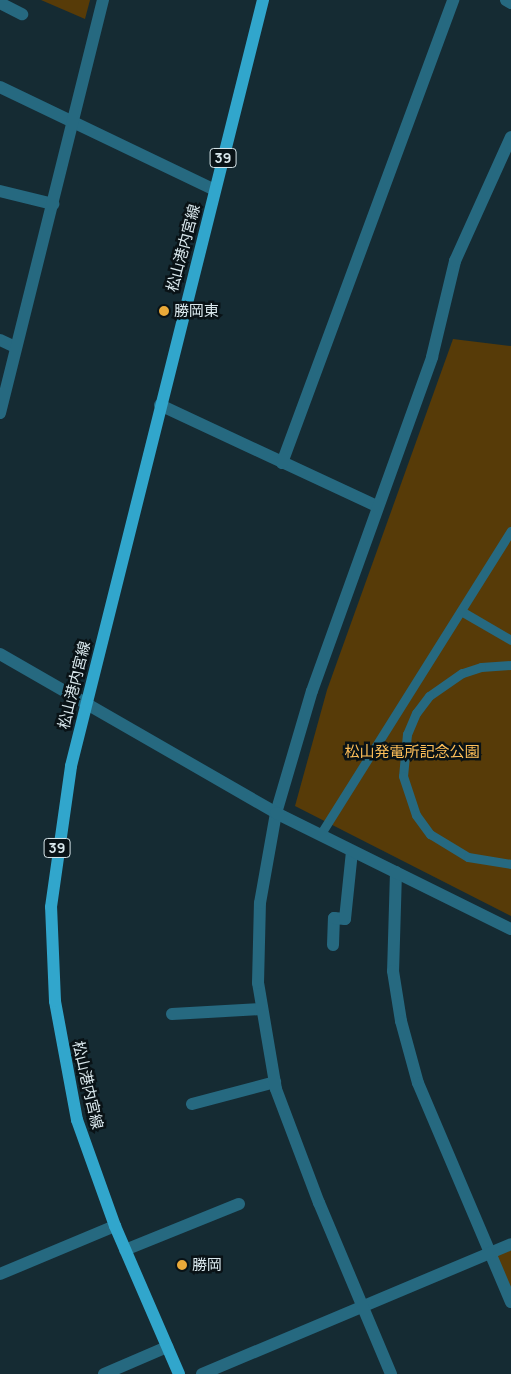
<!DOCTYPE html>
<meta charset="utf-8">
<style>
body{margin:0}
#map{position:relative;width:511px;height:1374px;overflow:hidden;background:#152b33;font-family:Manrope,"Noto Sans JP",sans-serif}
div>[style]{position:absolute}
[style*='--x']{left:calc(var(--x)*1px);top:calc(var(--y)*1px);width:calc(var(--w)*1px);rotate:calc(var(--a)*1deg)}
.green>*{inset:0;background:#573b08}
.service>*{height:9px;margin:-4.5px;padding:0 4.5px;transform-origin:4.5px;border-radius:4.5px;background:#266980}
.minor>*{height:12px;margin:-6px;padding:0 6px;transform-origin:6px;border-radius:6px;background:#266980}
.tertiary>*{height:12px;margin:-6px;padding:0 6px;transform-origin:6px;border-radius:6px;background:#266980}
.primary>*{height:12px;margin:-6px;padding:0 6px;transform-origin:6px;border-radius:6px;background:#31a6cc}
.dots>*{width:14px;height:14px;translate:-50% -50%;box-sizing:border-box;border:2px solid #091216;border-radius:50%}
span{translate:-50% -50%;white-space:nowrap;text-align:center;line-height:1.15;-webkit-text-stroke:5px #091216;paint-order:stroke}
.shield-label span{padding:1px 4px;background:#091216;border:1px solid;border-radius:4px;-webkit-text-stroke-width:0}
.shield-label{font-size:14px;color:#dae8ed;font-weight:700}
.street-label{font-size:15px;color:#dae8ed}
.poi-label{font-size:15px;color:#dae8ed}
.left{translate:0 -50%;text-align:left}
.park-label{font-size:15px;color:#febf59}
</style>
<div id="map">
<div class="green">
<div style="clip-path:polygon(41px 0,90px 0,85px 19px)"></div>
<div style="clip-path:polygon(453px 339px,511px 346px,511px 916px,295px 806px,327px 690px)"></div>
<div style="clip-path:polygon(511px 1248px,511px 1294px,495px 1254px)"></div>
</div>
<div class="service">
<div style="--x:461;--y:611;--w:58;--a:30.1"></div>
<div style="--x:511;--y:665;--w:30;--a:176"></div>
<div style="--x:481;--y:667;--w:20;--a:162"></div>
<div style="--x:462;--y:673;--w:40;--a:145.1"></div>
<div style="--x:429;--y:696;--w:21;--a:127"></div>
<div style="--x:416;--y:713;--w:23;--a:113"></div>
<div style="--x:407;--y:734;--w:42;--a:95.4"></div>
<div style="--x:403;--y:776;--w:41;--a:71.6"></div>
<div style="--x:416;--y:815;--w:24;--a:54"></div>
<div style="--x:430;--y:834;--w:44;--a:31.2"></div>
<div style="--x:468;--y:857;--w:44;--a:9.2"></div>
<div style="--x:320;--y:835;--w:359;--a:-57.9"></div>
</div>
<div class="minor">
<div style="--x:506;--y:0;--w:6;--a:31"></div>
<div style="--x:0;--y:3;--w:25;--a:27"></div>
<div style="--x:0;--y:87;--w:238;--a:25.6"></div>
<div style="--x:0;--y:191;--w:55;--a:13.8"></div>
<div style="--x:0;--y:340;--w:17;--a:25"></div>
<div style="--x:160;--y:405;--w:239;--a:25"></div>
<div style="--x:0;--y:413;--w:426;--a:-76"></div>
<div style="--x:282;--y:463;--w:494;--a:-69.7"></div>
<div style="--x:396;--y:872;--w:99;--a:91.7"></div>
<div style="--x:393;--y:971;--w:51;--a:80.9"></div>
<div style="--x:401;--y:1021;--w:64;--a:74.7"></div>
<div style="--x:418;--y:1083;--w:238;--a:67"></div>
<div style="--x:333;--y:945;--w:27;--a:-88"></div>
<div style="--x:334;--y:918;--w:11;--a:5"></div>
<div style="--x:345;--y:919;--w:68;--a:-84.1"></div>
<div style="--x:172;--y:1014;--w:89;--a:-3.2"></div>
<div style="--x:192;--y:1104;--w:86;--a:-14.8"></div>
<div style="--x:125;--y:1250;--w:123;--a:-22"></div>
<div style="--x:0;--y:1274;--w:125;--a:-22.7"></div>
<div style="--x:104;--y:1374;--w:69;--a:-23.2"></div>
<div style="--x:202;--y:1374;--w:335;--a:-22.8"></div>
<div style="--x:391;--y:1374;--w:186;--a:-112.8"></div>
<div style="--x:319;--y:1203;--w:122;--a:-110.7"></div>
<div style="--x:276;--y:1089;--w:108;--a:-99.6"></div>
<div style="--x:258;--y:983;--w:80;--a:-88.6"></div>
<div style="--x:260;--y:903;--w:91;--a:-79.9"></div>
<div style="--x:276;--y:813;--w:127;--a:-73.6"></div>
<div style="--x:312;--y:691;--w:355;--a:-70.2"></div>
<div style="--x:432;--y:357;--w:99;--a:-76.5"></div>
<div style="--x:455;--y:261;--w:136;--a:-65.7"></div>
</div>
<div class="tertiary">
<div style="--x:0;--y:654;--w:319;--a:29.9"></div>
<div style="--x:276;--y:813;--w:262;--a:26.3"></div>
</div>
<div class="primary">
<div style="--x:179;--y:1374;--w:161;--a:-113.4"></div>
<div style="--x:115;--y:1226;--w:113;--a:-109.7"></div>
<div style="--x:77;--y:1120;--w:121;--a:-100.5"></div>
<div style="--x:55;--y:1001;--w:94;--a:-92.4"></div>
<div style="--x:51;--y:907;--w:142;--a:-81.9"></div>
<div style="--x:71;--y:766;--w:790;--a:-75.93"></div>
</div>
<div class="dots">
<div style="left:164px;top:311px;background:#eaaa39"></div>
<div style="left:182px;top:1265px;background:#eaaa39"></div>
</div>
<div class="shield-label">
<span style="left:223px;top:158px">39</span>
<span style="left:57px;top:848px">39</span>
</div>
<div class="street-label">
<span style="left:183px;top:248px;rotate:-75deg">松山港内宮線</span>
<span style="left:74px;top:685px;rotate:-76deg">松山港内宮線</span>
<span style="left:88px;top:1085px;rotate:77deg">松山港内宮線</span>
</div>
<div class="poi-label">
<span class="left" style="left:174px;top:311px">勝岡東</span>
<span class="left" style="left:192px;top:1265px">勝岡</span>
</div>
<div class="park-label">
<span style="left:412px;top:752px">松山発電所記念公園</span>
</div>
</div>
